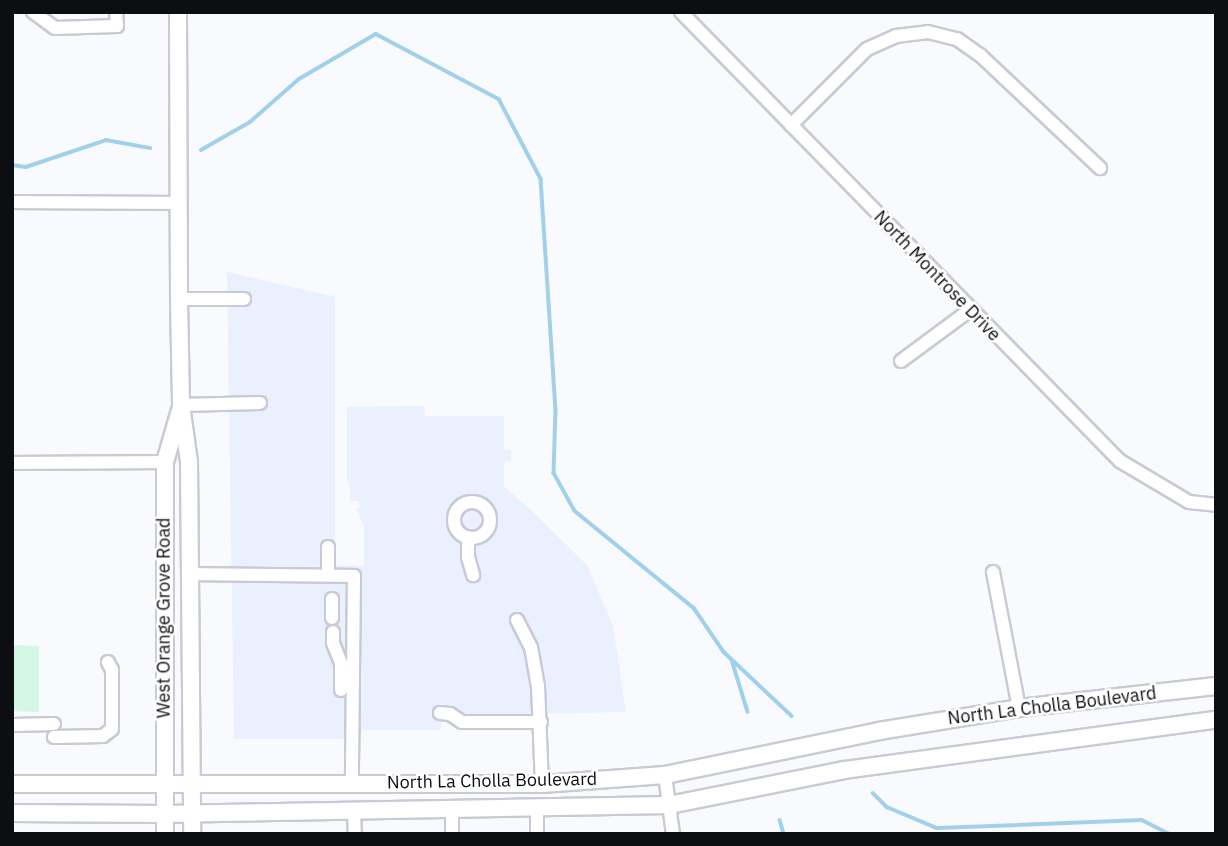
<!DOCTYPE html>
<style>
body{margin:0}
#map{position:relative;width:1228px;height:846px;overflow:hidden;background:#f9fafe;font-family:"IBM Plex Sans",sans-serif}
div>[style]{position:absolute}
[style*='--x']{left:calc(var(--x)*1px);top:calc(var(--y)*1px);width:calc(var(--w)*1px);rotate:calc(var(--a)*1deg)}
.built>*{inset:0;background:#ebf0fe}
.green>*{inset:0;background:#d4f6e5}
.stream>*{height:3.5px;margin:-1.75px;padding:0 1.75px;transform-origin:1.75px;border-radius:1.75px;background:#a1d1ea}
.roads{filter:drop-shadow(2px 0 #c8cbd5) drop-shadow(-2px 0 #c8cbd5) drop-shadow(0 2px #c8cbd5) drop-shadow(0 -2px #c8cbd5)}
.minor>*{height:12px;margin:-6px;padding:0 6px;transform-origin:6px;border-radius:6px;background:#fff}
.minor>.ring{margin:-6px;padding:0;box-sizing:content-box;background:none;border:12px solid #fff;border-radius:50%}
.major>*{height:16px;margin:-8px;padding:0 8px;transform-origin:8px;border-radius:8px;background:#fff}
span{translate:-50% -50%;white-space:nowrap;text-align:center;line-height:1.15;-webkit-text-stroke:5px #fff;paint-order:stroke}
.street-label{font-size:18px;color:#0d0e12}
.frame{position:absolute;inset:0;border:14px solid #0d0e12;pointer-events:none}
</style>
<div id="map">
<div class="built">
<div style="clip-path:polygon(227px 272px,335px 297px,335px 565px,364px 566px,364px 526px,356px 509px,360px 507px,358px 501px,350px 501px,350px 483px,347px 483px,347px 407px,424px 406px,425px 416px,504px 416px,504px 450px,511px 450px,511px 461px,504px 462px,504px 487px,529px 508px,587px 565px,613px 626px,626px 712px,466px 715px,452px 706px,440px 704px,441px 730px,362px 730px,361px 739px,234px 739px)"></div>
</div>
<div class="green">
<div style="clip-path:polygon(12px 645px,39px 646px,39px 712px,12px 711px)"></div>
</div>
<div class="stream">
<div style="--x:201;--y:150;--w:56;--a:-29.7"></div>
<div style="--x:250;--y:122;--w:65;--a:-41.3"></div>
<div style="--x:299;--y:79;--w:89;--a:-30.3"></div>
<div style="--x:376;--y:34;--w:139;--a:27.9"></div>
<div style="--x:499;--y:99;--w:90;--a:62.3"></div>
<div style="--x:541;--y:179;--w:231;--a:86.3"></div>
<div style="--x:556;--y:410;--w:63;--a:91.8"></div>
<div style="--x:554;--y:473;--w:43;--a:61.1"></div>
<div style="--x:575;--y:511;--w:154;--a:39.2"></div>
<div style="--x:694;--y:608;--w:53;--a:55.7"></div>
<div style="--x:724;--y:652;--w:93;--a:43.3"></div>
<div style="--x:12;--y:165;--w:14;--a:8"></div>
<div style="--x:26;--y:167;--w:84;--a:-18.6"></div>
<div style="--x:106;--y:140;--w:45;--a:10.3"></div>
<div style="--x:732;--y:660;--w:54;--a:72.9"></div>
<div style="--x:873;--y:793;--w:20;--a:45"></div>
<div style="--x:887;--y:807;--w:54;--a:22.8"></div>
<div style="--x:937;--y:828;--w:205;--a:-2.2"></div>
<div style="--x:1142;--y:820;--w:31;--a:27"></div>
<div style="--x:780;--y:820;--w:15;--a:74"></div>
</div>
<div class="roads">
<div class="minor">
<div style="--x:33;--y:12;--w:27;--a:36"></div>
<div style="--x:55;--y:28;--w:62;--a:-1.8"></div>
<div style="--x:117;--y:26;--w:14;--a:-94"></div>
<div style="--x:681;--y:12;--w:628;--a:45.65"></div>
<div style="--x:1120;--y:461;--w:80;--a:30.7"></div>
<div style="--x:1189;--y:502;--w:27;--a:6"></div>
<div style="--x:791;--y:125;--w:107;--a:-45"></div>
<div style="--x:867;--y:49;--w:32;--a:-24"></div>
<div style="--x:896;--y:36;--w:32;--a:-7"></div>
<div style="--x:928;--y:32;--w:30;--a:14"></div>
<div style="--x:957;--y:39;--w:28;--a:35"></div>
<div style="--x:980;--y:55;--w:165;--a:43.3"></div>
<div style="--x:12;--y:202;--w:166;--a:0.3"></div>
<div style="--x:179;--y:299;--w:65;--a:0"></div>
<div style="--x:901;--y:361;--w:86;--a:-36.5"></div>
<div style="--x:181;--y:405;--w:79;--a:-1.5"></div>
<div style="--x:12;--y:463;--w:153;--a:-0.4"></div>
<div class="ring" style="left:454px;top:502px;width:24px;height:24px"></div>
<div style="--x:468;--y:537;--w:20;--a:90"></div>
<div style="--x:468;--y:557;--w:19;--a:74"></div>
<div style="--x:993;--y:572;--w:138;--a:79.2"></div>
<div style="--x:190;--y:574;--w:164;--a:0.7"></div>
<div style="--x:354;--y:576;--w:208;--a:90.6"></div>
<div style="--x:328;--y:575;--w:28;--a:-90"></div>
<div style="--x:332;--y:599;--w:19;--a:90"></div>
<div style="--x:517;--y:620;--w:30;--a:63"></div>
<div style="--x:531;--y:647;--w:40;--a:80"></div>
<div style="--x:538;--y:686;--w:98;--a:87.7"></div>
<div style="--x:333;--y:632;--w:11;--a:90"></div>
<div style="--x:333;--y:643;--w:22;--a:68"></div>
<div style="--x:341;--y:663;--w:27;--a:90"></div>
<div style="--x:440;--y:713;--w:10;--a:6"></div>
<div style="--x:450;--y:714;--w:14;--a:34"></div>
<div style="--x:462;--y:722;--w:79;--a:0"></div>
<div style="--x:12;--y:725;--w:42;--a:-1.4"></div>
<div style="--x:54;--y:737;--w:49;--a:-1.2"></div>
<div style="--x:103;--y:736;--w:11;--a:-38"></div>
<div style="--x:112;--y:729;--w:59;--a:-90"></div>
<div style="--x:112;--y:670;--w:9;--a:-117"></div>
<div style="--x:665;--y:775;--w:60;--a:82.3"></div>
<div style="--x:452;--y:809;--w:25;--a:90"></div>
<div style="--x:537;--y:809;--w:25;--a:90"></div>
<div style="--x:354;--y:811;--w:23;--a:88"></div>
</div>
<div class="major">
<div style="--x:178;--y:12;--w:287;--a:89.8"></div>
<div style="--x:179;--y:299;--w:106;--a:88.9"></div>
<div style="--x:181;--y:405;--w:58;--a:82"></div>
<div style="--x:189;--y:462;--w:372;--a:89.5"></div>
<div style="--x:12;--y:784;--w:530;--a:0"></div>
<div style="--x:542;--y:784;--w:123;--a:-4.2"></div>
<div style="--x:665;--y:775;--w:218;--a:-11.6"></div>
<div style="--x:879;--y:731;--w:142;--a:-9.3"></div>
<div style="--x:1019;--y:708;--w:198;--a:-6.4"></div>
<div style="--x:12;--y:813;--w:152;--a:0.4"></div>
<div style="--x:164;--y:814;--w:505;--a:-1.02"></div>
<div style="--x:669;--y:805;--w:178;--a:-11.3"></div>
<div style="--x:844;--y:770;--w:375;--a:-7.7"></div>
<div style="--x:165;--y:834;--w:372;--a:-90"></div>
<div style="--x:165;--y:462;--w:54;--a:-73.9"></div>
</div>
</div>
<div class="street-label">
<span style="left:937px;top:276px;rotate:46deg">North Montrose Drive</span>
<span style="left:164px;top:618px;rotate:-90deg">West Orange Grove Road</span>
<span style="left:1052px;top:706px;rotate:-7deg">North La Cholla Boulevard</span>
<span style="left:492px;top:781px;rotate:-1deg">North La Cholla Boulevard</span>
</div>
<div class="frame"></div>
</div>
